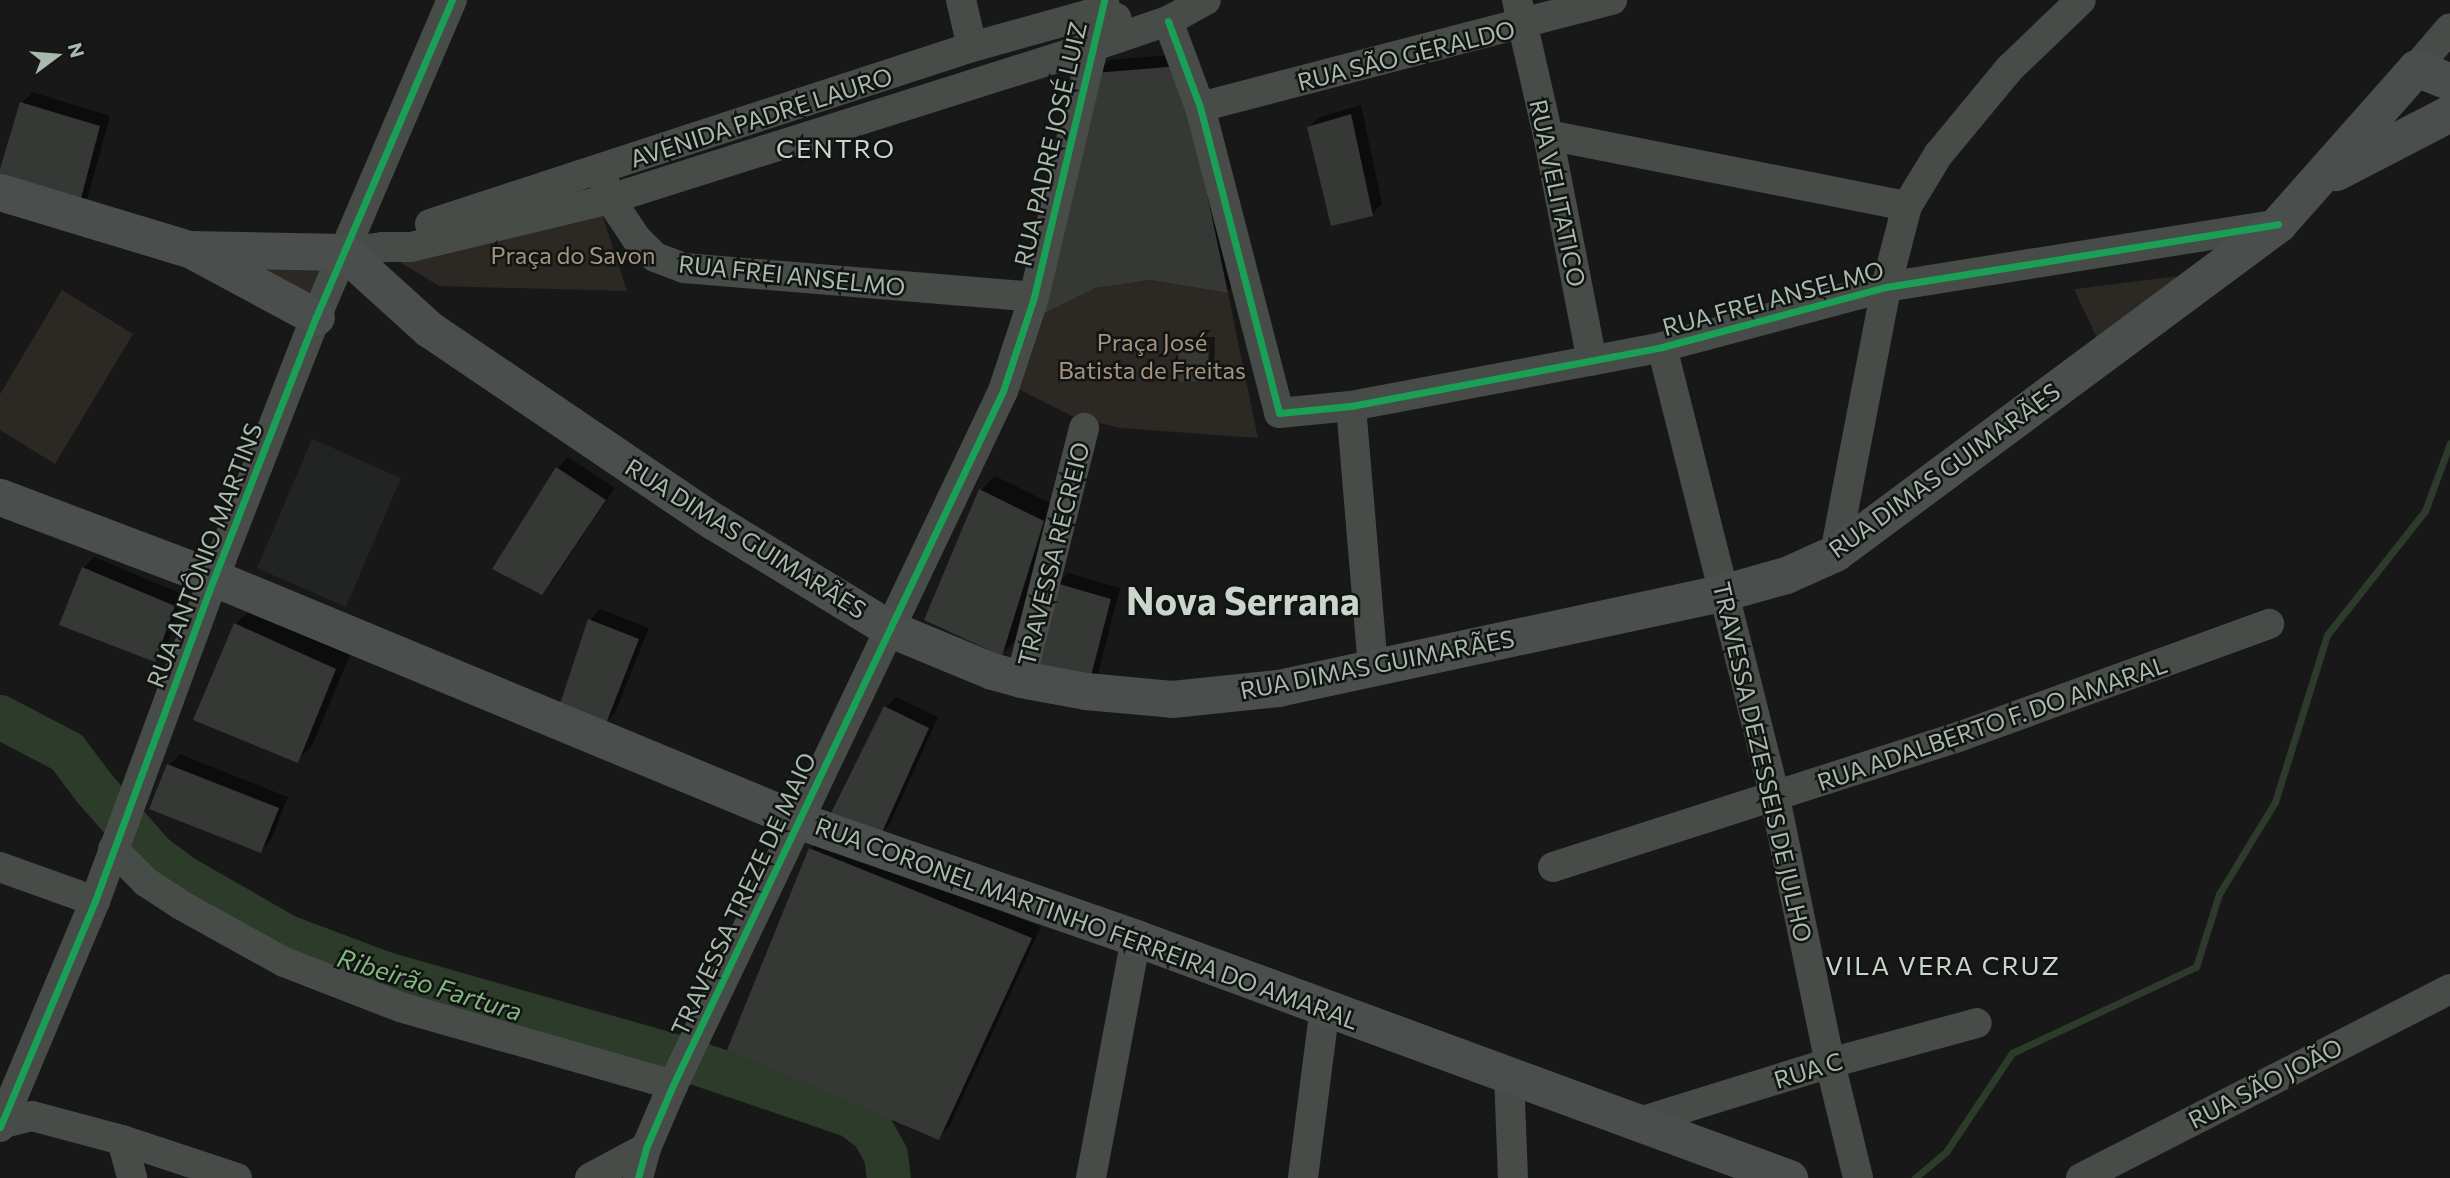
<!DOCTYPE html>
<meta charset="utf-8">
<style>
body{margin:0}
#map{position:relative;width:2450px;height:1178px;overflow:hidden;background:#181818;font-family:Commissioner,sans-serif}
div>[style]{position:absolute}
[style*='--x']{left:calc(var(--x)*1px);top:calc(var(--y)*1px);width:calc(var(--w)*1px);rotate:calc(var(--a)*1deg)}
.built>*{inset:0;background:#222423}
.green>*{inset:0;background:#2c2823}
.shadow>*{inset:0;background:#0007}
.stream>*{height:7px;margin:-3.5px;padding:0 3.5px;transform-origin:3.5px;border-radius:3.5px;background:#2c3b2a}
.river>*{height:44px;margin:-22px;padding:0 22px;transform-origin:22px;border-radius:22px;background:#2c3b2a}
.building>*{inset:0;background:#353835}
.minor>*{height:30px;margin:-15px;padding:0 15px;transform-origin:15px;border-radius:15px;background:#484c48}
.major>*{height:37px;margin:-18.5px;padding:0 18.5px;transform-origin:18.5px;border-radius:18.5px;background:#4a4e4c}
.cycleway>*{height:7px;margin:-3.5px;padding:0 3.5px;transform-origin:3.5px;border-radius:3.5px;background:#1a9f57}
span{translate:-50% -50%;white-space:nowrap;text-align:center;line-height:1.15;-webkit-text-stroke:5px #121413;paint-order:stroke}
.street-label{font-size:24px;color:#a8baab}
.park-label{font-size:24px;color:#a6937e}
.neighbourhood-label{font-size:26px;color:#cad6cc;letter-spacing:2px}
.water-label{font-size:26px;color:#81b77d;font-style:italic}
.town-label{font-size:38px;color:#cad6cc;font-weight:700}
.north{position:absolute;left:21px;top:21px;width:70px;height:70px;-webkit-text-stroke:5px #121413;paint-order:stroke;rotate:74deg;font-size:19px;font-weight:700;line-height:28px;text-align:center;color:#a8baab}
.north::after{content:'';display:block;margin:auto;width:24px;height:32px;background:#a8baab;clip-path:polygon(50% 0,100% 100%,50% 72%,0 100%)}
</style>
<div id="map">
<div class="built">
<div style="clip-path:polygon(312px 439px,401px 478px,346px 607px,257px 568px)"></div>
</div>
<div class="green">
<div style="clip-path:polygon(601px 211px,627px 291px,439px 286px,398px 261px)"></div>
<div style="clip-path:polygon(235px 262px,324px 265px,309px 299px)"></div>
<div style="clip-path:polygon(2211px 272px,2103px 351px,2074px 289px)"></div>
<div style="clip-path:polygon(1150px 280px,1228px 293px,1258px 438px,1120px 428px,1072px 416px,1018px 389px,1043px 314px,1096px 288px)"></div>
<div style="clip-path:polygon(62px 290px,133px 334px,55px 464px,0 430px,0 394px)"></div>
</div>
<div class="shadow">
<div style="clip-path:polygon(1194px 53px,1242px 277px,1228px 291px,1150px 278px,1095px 74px,1110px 60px)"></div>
<div style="clip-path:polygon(32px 92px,110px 116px,88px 197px,77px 208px,22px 103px)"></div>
<div style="clip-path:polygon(1361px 105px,1382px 204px,1372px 214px,1309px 127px,1319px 117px)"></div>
<div style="clip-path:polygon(1186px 337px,1215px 337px,1214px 373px,1207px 380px,1180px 344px)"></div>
<div style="clip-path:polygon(568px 457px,615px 488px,552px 582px,541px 592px,495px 568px,558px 468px)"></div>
<div style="clip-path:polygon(995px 476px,1058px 507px,1016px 640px,1002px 654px,981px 490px)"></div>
<div style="clip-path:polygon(94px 557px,185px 595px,165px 650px,155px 660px,83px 568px)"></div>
<div style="clip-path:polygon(1068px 573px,1120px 588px,1097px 678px,1086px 689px,1057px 584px)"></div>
<div style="clip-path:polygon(600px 609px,649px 628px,615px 713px,604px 724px,559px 711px,590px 620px)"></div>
<div style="clip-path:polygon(250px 610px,350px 655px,312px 746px,297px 761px,236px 624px)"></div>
<div style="clip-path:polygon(896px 697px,938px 717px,890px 824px,880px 835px,886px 707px)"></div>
<div style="clip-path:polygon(180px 754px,288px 797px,271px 840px,261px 851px,169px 765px)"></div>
<div style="clip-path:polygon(822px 838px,1041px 927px,949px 1127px,938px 1138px,811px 849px)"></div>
</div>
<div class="stream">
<div style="--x:1915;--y:1178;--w:40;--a:-40"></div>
<div style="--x:1946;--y:1152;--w:119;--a:-56.3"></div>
<div style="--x:2012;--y:1053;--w:203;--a:-25.1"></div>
<div style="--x:2196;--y:967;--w:77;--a:-72.5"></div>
<div style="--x:2219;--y:894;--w:108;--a:-58.7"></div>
<div style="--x:2275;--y:802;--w:175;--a:-72.7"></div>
<div style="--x:2327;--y:635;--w:158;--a:-51.7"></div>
<div style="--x:2425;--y:511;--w:72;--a:-69.8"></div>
</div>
<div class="river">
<div style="--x:0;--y:717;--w:76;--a:27.6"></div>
<div style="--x:67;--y:752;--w:46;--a:52.9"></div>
<div style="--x:95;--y:789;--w:89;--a:48.6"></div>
<div style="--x:154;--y:856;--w:39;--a:36"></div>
<div style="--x:186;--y:879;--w:114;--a:29.9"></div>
<div style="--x:285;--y:936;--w:108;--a:20.6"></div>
<div style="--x:386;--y:974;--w:313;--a:15.9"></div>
<div style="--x:687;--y:1060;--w:174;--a:18.7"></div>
<div style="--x:852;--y:1116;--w:26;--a:37"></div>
<div style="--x:873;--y:1132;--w:26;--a:61"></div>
<div style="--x:886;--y:1155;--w:23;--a:83"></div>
</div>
<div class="building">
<div style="clip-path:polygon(1180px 66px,1228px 293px,1150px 280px,1096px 288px,1043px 314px,1094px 73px)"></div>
<div style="clip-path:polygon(20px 102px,100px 126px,78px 210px,0 182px,0 169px)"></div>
<div style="clip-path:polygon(1351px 114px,1373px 216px,1331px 226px,1307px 127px)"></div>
<div style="clip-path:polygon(1178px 343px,1209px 344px,1208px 382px,1174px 381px)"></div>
<div style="clip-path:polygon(556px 467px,606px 500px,542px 595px,492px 569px)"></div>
<div style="clip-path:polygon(979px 489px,1044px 521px,1002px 656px,924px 620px)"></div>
<div style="clip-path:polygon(82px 567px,175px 606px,155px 662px,59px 625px)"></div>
<div style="clip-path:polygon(1056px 583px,1111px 599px,1087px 691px,1030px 680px)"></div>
<div style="clip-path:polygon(588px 619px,639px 639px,605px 726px,557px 713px)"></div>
<div style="clip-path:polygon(234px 623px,336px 669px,298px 763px,193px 720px)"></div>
<div style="clip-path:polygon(884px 706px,929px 728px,880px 837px,831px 813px)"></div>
<div style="clip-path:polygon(167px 764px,279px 808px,261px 853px,149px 809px)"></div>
<div style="clip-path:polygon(809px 848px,1032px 938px,939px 1140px,727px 1050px)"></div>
</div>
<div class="minor">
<div style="--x:961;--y:0;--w:48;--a:76.8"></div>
<div style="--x:1517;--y:0;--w:139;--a:77.1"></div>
<div style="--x:1548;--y:135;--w:230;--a:79"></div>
<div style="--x:1168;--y:21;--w:92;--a:69.6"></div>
<div style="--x:1200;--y:107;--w:316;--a:75.5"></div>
<div style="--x:1279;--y:413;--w:72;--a:-5.6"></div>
<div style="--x:1351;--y:406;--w:317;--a:-10.7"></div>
<div style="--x:1662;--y:347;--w:232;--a:-15"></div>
<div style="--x:1886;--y:287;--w:397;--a:-9.1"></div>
<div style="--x:2416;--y:68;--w:52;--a:-49.6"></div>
<div style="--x:1200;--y:107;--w:426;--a:-14.6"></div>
<div style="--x:1548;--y:135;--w:366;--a:11.2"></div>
<div style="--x:604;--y:181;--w:19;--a:72"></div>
<div style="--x:610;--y:199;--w:47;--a:56.3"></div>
<div style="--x:636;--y:238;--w:27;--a:45"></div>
<div style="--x:655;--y:257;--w:31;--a:21"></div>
<div style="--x:684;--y:268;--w:351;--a:4.7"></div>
<div style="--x:430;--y:224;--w:570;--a:-18.09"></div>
<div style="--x:972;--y:47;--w:134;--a:-15.6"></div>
<div style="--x:1101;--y:11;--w:17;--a:25"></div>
<div style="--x:344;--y:252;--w:39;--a:-7"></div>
<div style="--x:383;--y:247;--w:28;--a:0"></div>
<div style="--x:411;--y:247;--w:205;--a:-13.6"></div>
<div style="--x:610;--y:199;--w:504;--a:-17.54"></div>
<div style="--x:1091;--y:47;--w:81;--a:-18.7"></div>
<div style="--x:1168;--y:21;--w:43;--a:-28.9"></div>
<div style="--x:1662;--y:347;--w:465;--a:75.9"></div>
<div style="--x:1775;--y:798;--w:271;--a:78.3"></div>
<div style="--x:1830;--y:1063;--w:118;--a:76.3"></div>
<div style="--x:1351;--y:406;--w:263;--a:85.2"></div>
<div style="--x:1835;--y:553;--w:271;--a:-79.1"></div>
<div style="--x:1886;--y:287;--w:84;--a:-75.5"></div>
<div style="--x:1907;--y:206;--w:60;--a:-58.7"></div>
<div style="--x:1938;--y:155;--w:113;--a:-50.4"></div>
<div style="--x:2010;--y:68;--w:98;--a:-43.8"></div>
<div style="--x:1021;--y:679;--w:259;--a:-75.9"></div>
<div style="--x:113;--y:849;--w:47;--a:45"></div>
<div style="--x:146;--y:882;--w:42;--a:33.3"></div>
<div style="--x:181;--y:905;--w:118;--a:29"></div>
<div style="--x:284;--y:962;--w:124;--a:21.2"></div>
<div style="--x:400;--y:1007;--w:284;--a:15.9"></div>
<div style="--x:0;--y:867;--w:101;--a:19.7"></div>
<div style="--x:1553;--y:867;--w:429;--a:-17.8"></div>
<div style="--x:1961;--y:736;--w:328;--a:-20"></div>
<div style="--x:1509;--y:1075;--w:103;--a:87.8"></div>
<div style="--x:1639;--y:1122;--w:200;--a:-17.2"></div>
<div style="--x:1830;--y:1063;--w:152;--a:-15.2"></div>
<div style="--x:0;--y:1124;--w:33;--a:-14"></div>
<div style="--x:32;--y:1116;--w:93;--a:14.9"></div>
<div style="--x:122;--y:1140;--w:121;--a:18.3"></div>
<div style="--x:0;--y:1127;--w:245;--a:-67.2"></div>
<div style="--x:95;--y:901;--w:344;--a:-69.8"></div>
<div style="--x:214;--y:578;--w:280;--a:-68.7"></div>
<div style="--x:316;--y:317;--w:345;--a:-66.8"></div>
<div style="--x:122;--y:1140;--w:39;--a:75"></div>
<div style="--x:590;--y:1178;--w:64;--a:-28.2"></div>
<div style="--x:638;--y:1178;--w:31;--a:-75"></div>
<div style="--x:646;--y:1148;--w:69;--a:-66.8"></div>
<div style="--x:673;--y:1085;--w:768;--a:-64.57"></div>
<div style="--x:1003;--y:391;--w:99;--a:-71.7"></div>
<div style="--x:1034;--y:297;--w:305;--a:-76.7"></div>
<div style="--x:1091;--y:1178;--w:244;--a:-79.4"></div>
<div style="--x:1303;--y:1178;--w:172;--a:-82.7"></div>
<div style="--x:2081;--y:1178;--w:415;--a:-27.1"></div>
</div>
<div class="major">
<div style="--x:2336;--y:172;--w:128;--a:-27.4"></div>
<div style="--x:0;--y:192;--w:197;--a:16.8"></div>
<div style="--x:189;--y:249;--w:155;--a:1.1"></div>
<div style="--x:344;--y:252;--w:115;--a:42.2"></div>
<div style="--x:429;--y:329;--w:343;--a:34.1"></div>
<div style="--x:713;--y:521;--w:205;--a:31.4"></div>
<div style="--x:888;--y:628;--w:113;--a:22.5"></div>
<div style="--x:992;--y:671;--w:30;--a:15"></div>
<div style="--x:1021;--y:679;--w:66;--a:10.5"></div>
<div style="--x:1086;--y:691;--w:86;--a:5.3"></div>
<div style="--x:1172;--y:699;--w:107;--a:-5.9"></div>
<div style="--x:1278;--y:688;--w:457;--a:-12.1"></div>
<div style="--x:1725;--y:592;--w:63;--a:-15.6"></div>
<div style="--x:1786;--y:575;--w:54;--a:-24.2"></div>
<div style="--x:1835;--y:553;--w:552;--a:-36.6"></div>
<div style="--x:2278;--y:224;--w:208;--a:-48.5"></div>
<div style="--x:2416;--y:68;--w:37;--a:22"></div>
<div style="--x:197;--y:253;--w:135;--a:28.3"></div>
<div style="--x:0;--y:497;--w:229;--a:20.7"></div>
<div style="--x:214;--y:578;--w:634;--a:22.52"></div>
<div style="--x:800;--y:821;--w:356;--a:19.2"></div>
<div style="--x:1136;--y:938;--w:696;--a:20.18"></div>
</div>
<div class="cycleway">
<div style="--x:1168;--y:21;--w:92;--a:69.6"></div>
<div style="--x:1200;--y:107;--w:316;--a:75.5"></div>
<div style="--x:1279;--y:413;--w:72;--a:-5.6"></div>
<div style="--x:1351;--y:406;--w:317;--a:-10.7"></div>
<div style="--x:1662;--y:347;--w:232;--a:-15"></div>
<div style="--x:1886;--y:287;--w:397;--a:-9.1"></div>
<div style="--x:0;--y:1127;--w:245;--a:-67.2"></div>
<div style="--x:95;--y:901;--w:344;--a:-69.8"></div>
<div style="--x:214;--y:578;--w:280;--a:-68.7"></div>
<div style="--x:316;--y:317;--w:345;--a:-66.8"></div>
<div style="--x:638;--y:1178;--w:31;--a:-75"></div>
<div style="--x:646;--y:1148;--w:69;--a:-66.8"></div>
<div style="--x:673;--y:1085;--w:768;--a:-64.57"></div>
<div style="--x:1003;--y:391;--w:99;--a:-71.7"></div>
<div style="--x:1034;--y:297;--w:305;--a:-76.7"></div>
</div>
<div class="street-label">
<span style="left:1406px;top:55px;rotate:-14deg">RUA SÃO GERALDO</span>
<span style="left:761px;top:117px;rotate:-18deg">AVENIDA PADRE LAURO</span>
<span style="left:1050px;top:144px;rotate:-77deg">RUA PADRE JOSÉ LUIZ</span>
<span style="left:1558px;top:193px;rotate:78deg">RUA VELITATICO</span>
<span style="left:792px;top:275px;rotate:6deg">RUA FREI ANSELMO</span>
<span style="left:1773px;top:298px;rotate:-15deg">RUA FREI ANSELMO</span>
<span style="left:1944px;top:470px;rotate:-36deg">RUA DIMAS GUIMARÃES</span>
<span style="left:746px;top:538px;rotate:32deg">RUA DIMAS GUIMARÃES</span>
<span style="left:1053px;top:554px;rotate:-76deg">TRAVESSA RECREIO</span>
<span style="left:204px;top:555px;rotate:-69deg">RUA ANTÔNIO MARTINS</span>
<span style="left:1377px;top:664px;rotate:-11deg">RUA DIMAS GUIMARÃES</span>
<span style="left:1992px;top:723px;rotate:-19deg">RUA ADALBERTO F. DO AMARAL</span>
<span style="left:1763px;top:762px;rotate:77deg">TRAVESSA DEZESSEIS DE JULHO</span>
<span style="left:743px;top:894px;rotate:-65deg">TRAVESSA TREZE DE MAIO</span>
<span style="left:1087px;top:923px;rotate:20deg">RUA CORONEL MARTINHO FERREIRA DO AMARAL</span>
<span style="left:1808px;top:1070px;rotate:-17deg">RUA C</span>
<span style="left:2265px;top:1083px;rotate:-27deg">RUA SÃO JOÃO</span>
</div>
<div class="park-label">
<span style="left:573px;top:255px">Praça do Savon</span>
<span style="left:1152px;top:356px">Praça José<br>Batista de Freitas</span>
</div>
<div class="neighbourhood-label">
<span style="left:836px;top:148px">CENTRO</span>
<span style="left:1943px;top:965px">VILA VERA CRUZ</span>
</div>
<div class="water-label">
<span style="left:430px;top:984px;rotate:17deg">Ribeirão Fartura</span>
</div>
<div class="town-label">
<span style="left:1243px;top:600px">Nova Serrana</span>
</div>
<div class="north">N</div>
</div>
